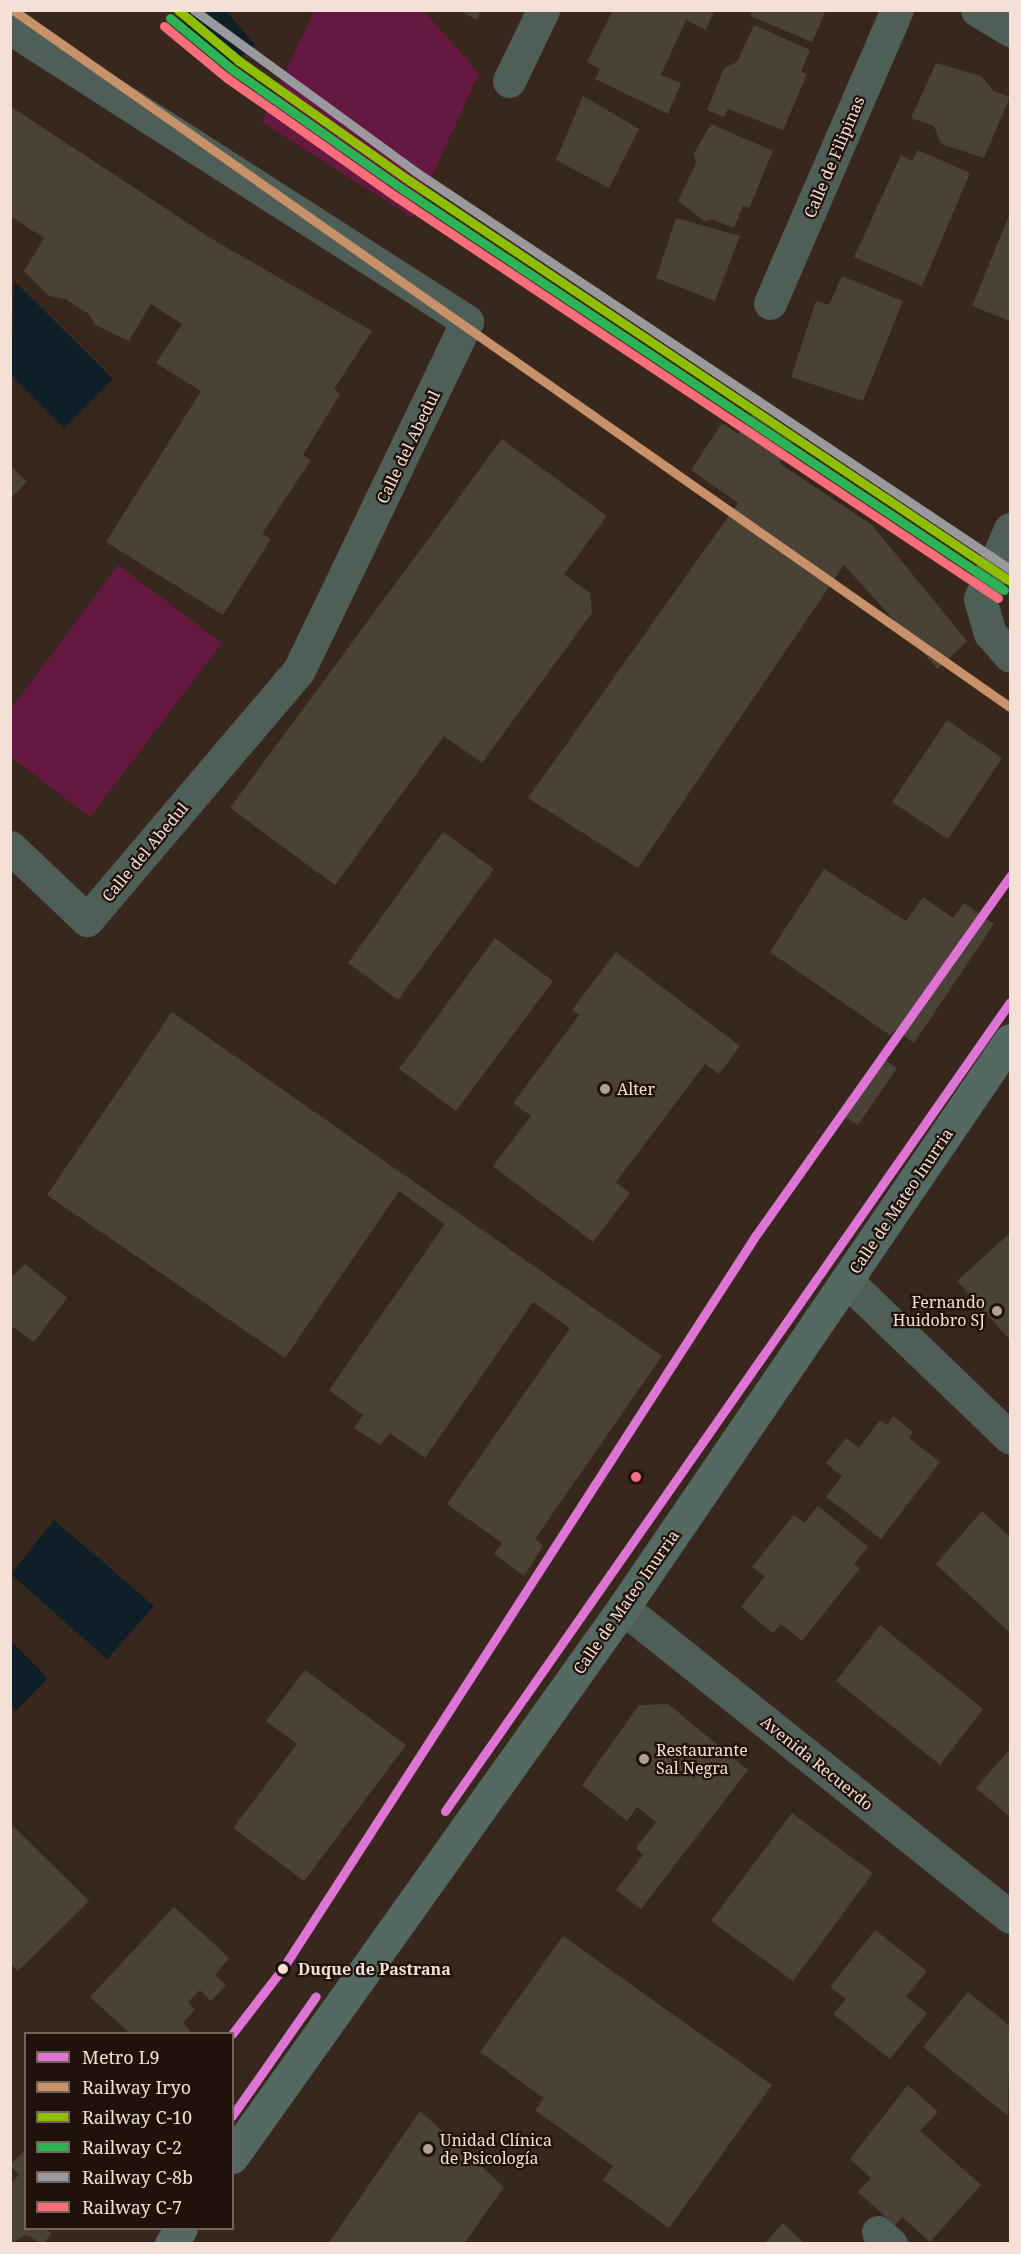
<!DOCTYPE html>
<meta charset="utf-8">
<style>
body{margin:0}
#map{position:relative;width:1021px;height:2254px;overflow:hidden;background:#37271d;font-family:"Noto Serif",serif}
div>[style]{position:absolute}
[style*='--x']{left:calc(var(--x)*1px);top:calc(var(--y)*1px);width:calc(var(--w)*1px);rotate:calc(var(--a)*1deg)}
.green>*{inset:0;background:#651941}
.water>*{inset:0;background:#0e1f27}
.building>*{inset:0;background:#4b4237}
.street>*{height:33px;margin:-16.5px;padding:0 16.5px;transform-origin:16.5px;border-radius:16.5px;background:#4f5f58}
.secondary>*{height:33px;margin:-16.5px;padding:0 16.5px;transform-origin:16.5px;border-radius:16.5px;background:#536961}
.rail-1>*{height:9px;margin:-4.5px;padding:0 4.5px;transform-origin:4.5px;border-radius:4.5px;background:#c7916a}
.rail-2>*{height:9px;margin:-4.5px;padding:0 4.5px;transform-origin:4.5px;border-radius:4.5px;background:#8fbe00}
.rail-3>*{height:9px;margin:-4.5px;padding:0 4.5px;transform-origin:4.5px;border-radius:4.5px;background:#2db354}
.rail-4>*{height:9px;margin:-4.5px;padding:0 4.5px;transform-origin:4.5px;border-radius:4.5px;background:#9a9a9e}
.rail-5>*{height:9px;margin:-4.5px;padding:0 4.5px;transform-origin:4.5px;border-radius:4.5px;background:#fa6d7b}
.metro-1>*{height:9px;margin:-4.5px;padding:0 4.5px;transform-origin:4.5px;border-radius:4.5px;background:#de75d5}
.dots>*{width:16px;height:16px;translate:-50% -50%;box-sizing:border-box;border:3px solid #1f120a;border-radius:50%}
span{translate:-50% -50%;white-space:nowrap;text-align:center;line-height:1.15;-webkit-text-stroke:4.5px #1f120a;paint-order:stroke}
.street-label{font-size:16px;color:#f5e0d5}
.poi-label{font-size:16px;color:#f5e0d5}
.left{translate:0 -50%;text-align:left}
.right{translate:-100% -50%;text-align:right}
.stop-label{font-size:16px;color:#f5e0d5;font-weight:700}
.frame{position:absolute;inset:0;border:12px solid #f5e0d5;pointer-events:none}
.legend{position:absolute;left:24px;top:2032px;width:210px;height:198px;box-sizing:border-box;background:#1f120a;border:2px solid #75645b;margin:0;padding:8px 10px;list-style:none;font-size:18px;color:#f5e0d5}
.legend li{display:flex;align-items:center;gap:12px;height:30px}
.legend b{width:30px;border:2px solid #75645b}
</style>
<div id="map">
<div class="green">
<div style="clip-path:polygon(314px 11px,424px 11px,479px 73px,413px 218px,262px 122px)"></div>
<div style="clip-path:polygon(118px 565px,222px 643px,90px 817px,11px 757px,11px 709px)"></div>
</div>
<div class="water">
<div style="clip-path:polygon(174px 11px,226px 11px,255px 45px,224px 70px)"></div>
<div style="clip-path:polygon(14px 281px,113px 379px,64px 428px,11px 375px)"></div>
<div style="clip-path:polygon(54px 1520px,154px 1606px,107px 1659px,11px 1574px)"></div>
<div style="clip-path:polygon(11px 1641px,48px 1678px,16px 1711px,11px 1705px)"></div>
</div>
<div class="building">
<div style="clip-path:polygon(458px 10px,481px 10px,477px 20px)"></div>
<div style="clip-path:polygon(613px 10px,715px 10px,706px 30px,686px 20px,661px 75px,681px 83px,668px 114px,595px 79px,600px 69px,587px 62px)"></div>
<div style="clip-path:polygon(753px 10px,826px 10px,812px 42px,750px 16px)"></div>
<div style="clip-path:polygon(754px 25px,810px 50px,801px 72px,807px 74px,783px 130px,728px 109px,724px 117px,707px 110px,724px 68px,737px 62px)"></div>
<div style="clip-path:polygon(936px 63px,981px 76px,994px 91px,1010px 97px,984px 158px,941px 144px,934px 126px,911px 118px)"></div>
<div style="clip-path:polygon(583px 96px,639px 129px,609px 188px,556px 160px)"></div>
<div style="clip-path:polygon(10px 106px,212px 239px,372px 331px,334px 389px,340px 394px,303px 455px,311px 460px,262px 534px,271px 539px,223px 615px,106px 542px,201px 391px,156px 363px,182px 324px,151px 304px,129px 341px,95px 325px,89px 314px,65px 299px,49px 296px,24px 271px,44px 238px,10px 216px)"></div>
<div style="clip-path:polygon(711px 124px,773px 151px,749px 208px,743px 206px,734px 228px,711px 219px,706px 222px,678px 201px,696px 163px,694px 153px)"></div>
<div style="clip-path:polygon(918px 150px,970px 173px,922px 286px,854px 257px,901px 155px,912px 161px)"></div>
<div style="clip-path:polygon(1010px 213px,1010px 321px,972px 306px)"></div>
<div style="clip-path:polygon(676px 218px,740px 236px,715px 301px,656px 278px)"></div>
<div style="clip-path:polygon(842px 276px,903px 301px,863px 401px,791px 377px,816px 301px,829px 305px)"></div>
<div style="clip-path:polygon(755px 410px,796px 438px,779px 463px,872px 525px,967px 641px,938px 669px,844px 565px,638px 868px,528px 798px,738px 503px,691px 470px,722px 423px,738px 434px)"></div>
<div style="clip-path:polygon(502px 439px,607px 516px,564px 574px,590px 593px,592px 613px,482px 763px,444px 736px,335px 885px,230px 808px)"></div>
<div style="clip-path:polygon(10px 465px,27px 482px,10px 499px)"></div>
<div style="clip-path:polygon(947px 720px,1002px 758px,948px 839px,892px 802px)"></div>
<div style="clip-path:polygon(443px 832px,494px 869px,398px 1000px,348px 963px)"></div>
<div style="clip-path:polygon(824px 869px,906px 921px,923px 897px,953px 918px,964px 903px,994px 924px,914px 1043px,895px 1030px,890px 1035px,770px 952px)"></div>
<div style="clip-path:polygon(495px 938px,553px 981px,456px 1111px,399px 1069px)"></div>
<div style="clip-path:polygon(616px 952px,740px 1046px,719px 1074px,705px 1064px,616px 1182px,630px 1193px,593px 1242px,493px 1166px,531px 1116px,513px 1103px,579px 1015px,572px 1010px)"></div>
<div style="clip-path:polygon(172px 1012px,662px 1356px,535px 1539px,543px 1546px,524px 1576px,494px 1554px,502px 1543px,447px 1504px,570px 1328px,533px 1302px,425px 1458px,390px 1433px,380px 1445px,354px 1428px,363px 1415px,329px 1390px,445px 1224px,399px 1191px,285px 1358px,47px 1195px)"></div>
<div style="clip-path:polygon(879px 1056px,897px 1068px,858px 1125px,840px 1114px)"></div>
<div style="clip-path:polygon(1010px 1233px,1010px 1340px,957px 1281px)"></div>
<div style="clip-path:polygon(25px 1264px,67px 1298px,34px 1342px,10px 1325px,10px 1278px)"></div>
<div style="clip-path:polygon(893px 1416px,913px 1432px,909px 1438px,940px 1462px,881px 1539px,826px 1497px,842px 1476px,826px 1463px,846px 1438px,859px 1448px,880px 1420px,887px 1425px)"></div>
<div style="clip-path:polygon(818px 1506px,868px 1547px,854px 1564px,860px 1568px,802px 1641px,781px 1624px,773px 1633px,741px 1607px,765px 1576px,752px 1567px,794px 1515px,804px 1523px)"></div>
<div style="clip-path:polygon(982px 1511px,1010px 1537px,1010px 1633px,936px 1564px)"></div>
<div style="clip-path:polygon(880px 1625px,983px 1709px,940px 1765px,836px 1681px)"></div>
<div style="clip-path:polygon(305px 1670px,406px 1745px,304px 1881px,233px 1828px,297px 1744px,266px 1721px)"></div>
<div style="clip-path:polygon(668px 1704px,748px 1770px,641px 1909px,616px 1890px,643px 1855px,636px 1848px,656px 1822px,637px 1807px,627px 1821px,582px 1785px,639px 1705px)"></div>
<div style="clip-path:polygon(1010px 1749px,1010px 1817px,976px 1788px)"></div>
<div style="clip-path:polygon(792px 1813px,873px 1873px,793px 1981px,711px 1921px)"></div>
<div style="clip-path:polygon(10px 1823px,89px 1901px,18px 1971px,10px 1963px)"></div>
<div style="clip-path:polygon(174px 1907px,229px 1958px,215px 1975px,226px 1985px,211px 2001px,200px 1990px,188px 2002px,195px 2010px,183px 2022px,192px 2034px,131px 2034px,90px 1997px)"></div>
<div style="clip-path:polygon(875px 1930px,927px 1971px,906px 1997px,927px 2013px,890px 2059px,833px 2014px,846px 1999px,830px 1987px)"></div>
<div style="clip-path:polygon(563px 1936px,772px 2085px,669px 2228px,603px 2180px,613px 2166px,535px 2110px,544px 2098px,480px 2052px)"></div>
<div style="clip-path:polygon(968px 1992px,1010px 2026px,1008px 2116px,923px 2047px)"></div>
<div style="clip-path:polygon(908px 2085px,938px 2112px,920px 2131px,981px 2185px,930px 2242px,902px 2217px,895px 2225px,858px 2192px,871px 2178px,850px 2159px)"></div>
<div style="clip-path:polygon(420px 2111px,504px 2187px,464px 2244px,328px 2244px)"></div>
<div style="clip-path:polygon(26px 2149px,26px 2228px,46px 2228px,51px 2234px,43px 2244px,26px 2235px,10px 2244px,10px 2184px,19px 2175px,10px 2165px)"></div>
<div style="clip-path:polygon(783px 2223px,805px 2244px,764px 2244px)"></div>
</div>
<div class="street">
<div style="--x:977;--y:10;--w:39;--a:31"></div>
<div style="--x:10;--y:28;--w:543;--a:32.67"></div>
<div style="--x:467;--y:321;--w:387;--a:115.7"></div>
<div style="--x:299;--y:670;--w:328;--a:130.3"></div>
<div style="--x:87;--y:920;--w:106;--a:-136.5"></div>
<div style="--x:509;--y:81;--w:79;--a:-64.4"></div>
<div style="--x:770;--y:303;--w:319;--a:-66.6"></div>
<div style="--x:1010;--y:529;--w:76;--a:113.2"></div>
<div style="--x:980;--y:599;--w:35;--a:74"></div>
<div style="--x:990;--y:633;--w:30;--a:49"></div>
<div style="--x:847;--y:1281;--w:226;--a:43.9"></div>
<div style="--x:623;--y:1608;--w:495;--a:38.6"></div>
<div style="--x:878;--y:2232;--w:18;--a:43"></div>
</div>
<div class="secondary">
<div style="--x:232;--y:2157;--w:674;--a:-54.54"></div>
<div style="--x:623;--y:1608;--w:687;--a:-55.73"></div>
<div style="--x:171;--y:2244;--w:19;--a:-58"></div>
</div>
<div class="rail-1">
<div style="--x:13;--y:10;--w:1216;--a:34.96"></div>
</div>
<div class="rail-2">
<div style="--x:178;--y:10;--w:80;--a:39.9"></div>
<div style="--x:239;--y:61;--w:209;--a:35.1"></div>
<div style="--x:410;--y:181;--w:721;--a:33.69"></div>
</div>
<div class="rail-3">
<div style="--x:170;--y:18;--w:82;--a:39.5"></div>
<div style="--x:233;--y:70;--w:209;--a:35.1"></div>
<div style="--x:404;--y:190;--w:721;--a:33.69"></div>
</div>
<div class="rail-4">
<div style="--x:194;--y:10;--w:275;--a:36.1"></div>
<div style="--x:416;--y:172;--w:714;--a:33.76"></div>
</div>
<div class="rail-5">
<div style="--x:164;--y:26;--w:82;--a:39.5"></div>
<div style="--x:227;--y:78;--w:209;--a:35.1"></div>
<div style="--x:398;--y:198;--w:721;--a:33.69"></div>
</div>
<div class="metro-1">
<div style="--x:445;--y:1811;--w:987;--a:-55.07"></div>
<div style="--x:232;--y:2034;--w:83;--a:-52.3"></div>
<div style="--x:283;--y:1968;--w:872;--a:-57.17"></div>
<div style="--x:756;--y:1235;--w:440;--a:-54.7"></div>
<div style="--x:232;--y:2116;--w:146;--a:-55"></div>
</div>
<div class="dots">
<div style="left:605px;top:1089px;background:#b29f95"></div>
<div style="left:997px;top:1311px;background:#b29f95"></div>
<div style="left:636px;top:1477px;background:#fb6d88"></div>
<div style="left:644px;top:1759px;background:#b29f95"></div>
<div style="left:283px;top:1969px;background:#f5e0d5"></div>
<div style="left:428px;top:2149px;background:#b29f95"></div>
</div>
<div class="street-label">
<span style="left:834px;top:157px;rotate:-67deg">Calle de Filipinas</span>
<span style="left:408px;top:447px;rotate:-64deg">Calle del Abedul</span>
<span style="left:145px;top:852px;rotate:-50deg">Calle del Abedul</span>
<span style="left:901px;top:1201px;rotate:-56deg">Calle de Mateo Inurria</span>
<span style="left:626px;top:1602px;rotate:-55deg">Calle de Mateo Inurria</span>
<span style="left:817px;top:1763px;rotate:39deg">Avenida Recuerdo</span>
</div>
<div class="poi-label">
<span class="left" style="left:617px;top:1089px">Alter</span>
<span class="right" style="left:985px;top:1311px">Fernando<br>Huidobro SJ</span>
<span class="left" style="left:656px;top:1759px">Restaurante<br>Sal Negra</span>
<span class="left" style="left:440px;top:2149px">Unidad Clínica<br>de Psicología</span>
</div>
<div class="stop-label">
<span class="left" style="left:298px;top:1969px">Duque de Pastrana</span>
</div>
<div class="frame"></div>
<ul class="legend">
<li><b style="height:8px;background:#de75d5"></b>Metro L9</li>
<li><b style="height:8px;background:#c7916a"></b>Railway Iryo</li>
<li><b style="height:8px;background:#8fbe00"></b>Railway C-10</li>
<li><b style="height:8px;background:#2db354"></b>Railway C-2</li>
<li><b style="height:8px;background:#9a9a9e"></b>Railway C-8b</li>
<li><b style="height:8px;background:#fa6d7b"></b>Railway C-7</li>
</ul>
</div>
